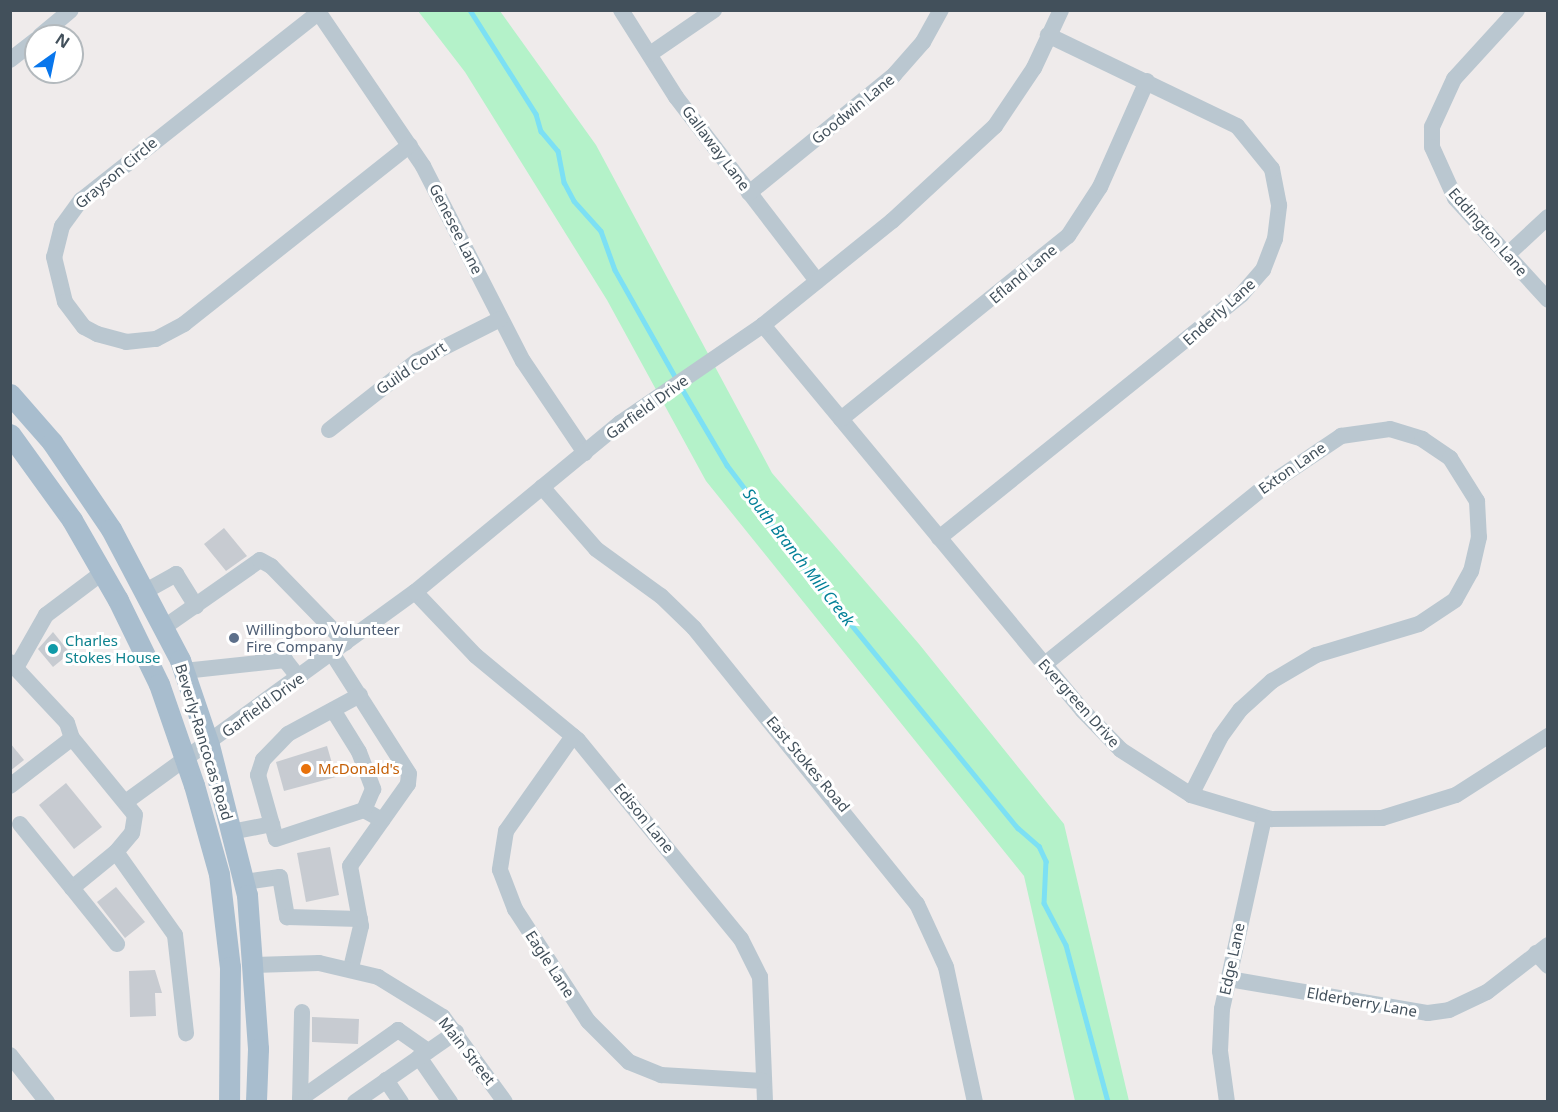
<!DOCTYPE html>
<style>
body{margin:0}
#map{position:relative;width:1558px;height:1112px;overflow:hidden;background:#efebeb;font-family:"Noto Sans",sans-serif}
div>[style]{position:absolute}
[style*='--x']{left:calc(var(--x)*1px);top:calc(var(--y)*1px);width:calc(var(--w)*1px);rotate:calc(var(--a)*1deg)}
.green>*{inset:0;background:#b4f2c9}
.stream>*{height:4.5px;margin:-2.25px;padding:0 2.25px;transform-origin:2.25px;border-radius:2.25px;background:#7ce0f4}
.building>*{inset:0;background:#c7cbd1}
.minor>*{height:16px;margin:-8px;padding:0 8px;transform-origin:8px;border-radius:8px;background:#bac7d0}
.major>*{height:21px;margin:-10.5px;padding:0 10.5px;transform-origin:10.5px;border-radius:10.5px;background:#a8bdce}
.dots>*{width:16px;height:16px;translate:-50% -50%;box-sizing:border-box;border:3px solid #fff;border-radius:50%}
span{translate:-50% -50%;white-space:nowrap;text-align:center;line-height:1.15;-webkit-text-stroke:6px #fff;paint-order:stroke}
.street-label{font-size:15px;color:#42505b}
.service-label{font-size:15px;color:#4e5e75}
.left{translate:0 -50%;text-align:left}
.culture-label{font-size:15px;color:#0d838f}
.food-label{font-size:15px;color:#c56008}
.water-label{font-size:16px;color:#038098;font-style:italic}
.frame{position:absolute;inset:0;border:12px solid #42505b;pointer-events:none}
.north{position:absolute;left:24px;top:24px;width:60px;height:60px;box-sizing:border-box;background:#fff;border:2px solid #b3b9bd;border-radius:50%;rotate:33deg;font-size:16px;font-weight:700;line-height:24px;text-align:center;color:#42505b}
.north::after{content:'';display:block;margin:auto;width:21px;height:27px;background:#0876ec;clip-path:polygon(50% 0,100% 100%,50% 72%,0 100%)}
</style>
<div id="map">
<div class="green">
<div style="clip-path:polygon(418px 11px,500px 11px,596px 145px,772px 473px,919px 644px,1064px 824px,1129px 1101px,1075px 1101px,1024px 876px,706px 481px,607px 300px,465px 72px)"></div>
</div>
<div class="stream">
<div style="--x:470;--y:10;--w:123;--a:57.6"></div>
<div style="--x:536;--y:114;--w:18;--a:74"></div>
<div style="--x:541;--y:131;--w:26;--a:50"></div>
<div style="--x:558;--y:151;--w:32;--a:79"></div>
<div style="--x:564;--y:182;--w:21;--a:62"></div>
<div style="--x:574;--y:201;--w:40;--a:48"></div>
<div style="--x:601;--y:231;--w:41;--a:70.3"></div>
<div style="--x:615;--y:270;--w:126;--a:60.6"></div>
<div style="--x:681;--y:387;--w:91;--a:59.5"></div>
<div style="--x:727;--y:465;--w:129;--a:52.9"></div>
<div style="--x:805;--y:568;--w:336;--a:50.7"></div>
<div style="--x:1018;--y:828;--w:28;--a:41"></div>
<div style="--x:1039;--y:846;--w:17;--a:65"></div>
<div style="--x:1046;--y:861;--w:42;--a:92.7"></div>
<div style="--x:1044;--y:903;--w:47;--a:62.4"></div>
<div style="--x:1066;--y:945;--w:163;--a:75"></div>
</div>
<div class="building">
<div style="clip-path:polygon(224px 528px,247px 556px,226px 571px,204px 544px)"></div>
<div style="clip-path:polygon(53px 632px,70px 653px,53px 667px,38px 649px)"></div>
<div style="clip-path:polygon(10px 743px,24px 760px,10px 771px)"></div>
<div style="clip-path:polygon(327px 746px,336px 777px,284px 791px,276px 762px)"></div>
<div style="clip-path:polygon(66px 783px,102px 827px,74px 849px,39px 805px)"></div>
<div style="clip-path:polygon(330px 847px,339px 895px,306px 902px,297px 853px)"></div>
<div style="clip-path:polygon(116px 887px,145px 922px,125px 938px,97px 902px)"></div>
<div style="clip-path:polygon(155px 970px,162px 993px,155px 993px,156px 1016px,130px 1017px,129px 971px)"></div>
<div style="clip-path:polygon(312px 1017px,359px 1019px,358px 1044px,312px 1042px)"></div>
</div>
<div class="minor">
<div style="--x:317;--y:10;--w:189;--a:55.8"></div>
<div style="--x:423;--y:166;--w:219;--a:62.9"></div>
<div style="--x:523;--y:361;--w:111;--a:56"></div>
<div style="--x:621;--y:10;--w:103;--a:57.7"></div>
<div style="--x:676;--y:97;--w:232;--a:52.5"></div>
<div style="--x:1517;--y:10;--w:93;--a:132.4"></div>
<div style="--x:1454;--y:79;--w:53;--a:114.6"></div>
<div style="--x:1432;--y:127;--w:20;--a:90"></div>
<div style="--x:1432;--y:147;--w:56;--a:65.7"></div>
<div style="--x:1455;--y:198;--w:138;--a:47.6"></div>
<div style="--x:318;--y:13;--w:302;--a:141.7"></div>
<div style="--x:81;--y:200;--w:32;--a:126"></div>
<div style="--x:62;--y:226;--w:32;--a:104"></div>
<div style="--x:54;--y:257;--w:46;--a:76.3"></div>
<div style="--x:65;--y:302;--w:31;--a:53"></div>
<div style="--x:84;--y:327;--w:15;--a:28"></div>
<div style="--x:97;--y:334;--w:30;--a:15"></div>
<div style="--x:126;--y:342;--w:30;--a:-6"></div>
<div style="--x:156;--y:339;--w:32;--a:-28"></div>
<div style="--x:184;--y:324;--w:288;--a:-38.4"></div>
<div style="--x:40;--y:36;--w:40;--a:-40"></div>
<div style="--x:650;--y:54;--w:78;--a:-34.5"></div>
<div style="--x:10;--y:60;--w:33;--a:-38"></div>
<div style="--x:749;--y:193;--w:187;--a:-39.1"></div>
<div style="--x:894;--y:75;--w:44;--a:-48.7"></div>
<div style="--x:923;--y:42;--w:37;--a:-61"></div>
<div style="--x:1507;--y:255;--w:56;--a:-42.8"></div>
<div style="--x:763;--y:325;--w:501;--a:50.34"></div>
<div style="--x:1083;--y:711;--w:54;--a:45.7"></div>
<div style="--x:1121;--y:750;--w:83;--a:32.7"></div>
<div style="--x:1191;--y:795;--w:84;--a:16.7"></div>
<div style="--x:1271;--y:819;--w:111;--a:-0.5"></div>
<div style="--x:1382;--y:818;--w:77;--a:-17.3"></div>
<div style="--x:1456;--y:795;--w:109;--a:-32.7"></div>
<div style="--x:841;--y:419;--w:292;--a:-38.9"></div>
<div style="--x:1068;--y:236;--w:59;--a:-56.9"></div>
<div style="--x:1100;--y:187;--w:116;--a:-66.1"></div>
<div style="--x:329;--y:430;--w:112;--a:-38.1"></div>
<div style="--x:417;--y:361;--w:93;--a:-26.8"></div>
<div style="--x:542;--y:487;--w:82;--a:48.9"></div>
<div style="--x:596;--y:549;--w:80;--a:35.9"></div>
<div style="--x:661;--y:596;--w:46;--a:44.1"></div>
<div style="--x:694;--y:628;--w:355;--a:51.1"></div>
<div style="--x:917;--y:904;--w:69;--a:65.3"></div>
<div style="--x:946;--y:967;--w:138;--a:77.9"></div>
<div style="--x:939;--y:538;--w:389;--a:-38.8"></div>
<div style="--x:1242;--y:294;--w:32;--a:-49"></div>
<div style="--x:1263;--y:270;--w:33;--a:-69"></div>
<div style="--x:1275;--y:239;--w:34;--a:-83"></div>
<div style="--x:1279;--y:205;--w:37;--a:-101"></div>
<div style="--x:1272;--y:169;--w:55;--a:-129.1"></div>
<div style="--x:1237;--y:126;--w:210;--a:-154.3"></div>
<div style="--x:144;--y:592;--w:37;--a:-29"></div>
<div style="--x:176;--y:574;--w:38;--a:58"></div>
<div style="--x:415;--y:592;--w:88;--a:46.4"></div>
<div style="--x:476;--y:656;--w:132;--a:39.5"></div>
<div style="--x:578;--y:740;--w:257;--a:50.7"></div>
<div style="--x:741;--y:939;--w:42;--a:63.4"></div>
<div style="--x:760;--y:977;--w:125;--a:87.7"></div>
<div style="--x:163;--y:628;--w:118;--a:-35"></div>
<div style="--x:260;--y:560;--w:13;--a:29"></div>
<div style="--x:271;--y:566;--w:107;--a:45.8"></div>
<div style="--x:332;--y:653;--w:143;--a:57.5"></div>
<div style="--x:409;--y:774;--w:10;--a:96"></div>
<div style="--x:408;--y:784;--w:100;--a:125.3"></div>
<div style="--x:350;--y:866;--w:61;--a:79.6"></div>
<div style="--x:361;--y:926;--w:43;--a:103.4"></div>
<div style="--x:10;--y:662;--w:83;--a:46.9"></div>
<div style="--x:67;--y:723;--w:16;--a:72"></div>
<div style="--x:72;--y:738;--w:99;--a:50.7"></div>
<div style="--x:135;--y:815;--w:18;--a:99"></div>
<div style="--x:132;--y:833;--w:25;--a:130"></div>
<div style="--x:116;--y:852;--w:102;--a:54.6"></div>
<div style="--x:175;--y:935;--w:99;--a:83.6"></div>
<div style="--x:1045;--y:664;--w:277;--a:-38.9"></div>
<div style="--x:1261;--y:490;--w:97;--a:-34"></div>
<div style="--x:1341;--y:436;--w:49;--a:-8.1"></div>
<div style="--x:1390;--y:429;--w:34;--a:17"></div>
<div style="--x:1422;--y:439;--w:34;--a:34"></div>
<div style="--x:1450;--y:458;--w:51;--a:57.9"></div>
<div style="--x:1477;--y:501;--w:36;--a:87"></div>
<div style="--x:1479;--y:537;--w:35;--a:103"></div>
<div style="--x:1471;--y:571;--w:33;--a:119"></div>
<div style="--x:1455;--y:600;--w:43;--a:146.3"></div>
<div style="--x:1419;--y:624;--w:108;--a:163.2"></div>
<div style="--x:1316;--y:655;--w:51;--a:149.4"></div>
<div style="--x:1272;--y:681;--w:43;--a:137.8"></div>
<div style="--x:1240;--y:710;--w:34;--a:126"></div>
<div style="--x:1220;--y:738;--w:64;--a:117"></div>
<div style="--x:17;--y:666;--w:59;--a:-60.4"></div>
<div style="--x:46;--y:615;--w:70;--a:-36.9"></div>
<div style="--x:184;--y:671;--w:102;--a:-6.2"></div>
<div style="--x:285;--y:660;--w:24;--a:52"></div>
<div style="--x:360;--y:695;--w:82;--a:151.6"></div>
<div style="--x:288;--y:734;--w:36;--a:134"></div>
<div style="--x:263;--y:760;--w:16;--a:108"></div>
<div style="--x:258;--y:775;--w:66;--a:74.3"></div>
<div style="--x:276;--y:839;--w:93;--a:-18.2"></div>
<div style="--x:364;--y:810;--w:21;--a:29"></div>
<div style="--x:333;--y:710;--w:49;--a:58.2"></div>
<div style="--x:359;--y:752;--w:40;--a:69"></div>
<div style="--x:373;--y:789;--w:23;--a:113"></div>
<div style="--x:573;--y:736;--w:116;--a:125.2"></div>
<div style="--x:506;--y:831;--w:39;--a:99"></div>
<div style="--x:500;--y:870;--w:42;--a:69"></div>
<div style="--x:515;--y:909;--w:134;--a:56.9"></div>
<div style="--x:588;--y:1021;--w:58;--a:45"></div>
<div style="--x:629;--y:1062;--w:35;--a:22"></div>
<div style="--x:661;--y:1075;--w:102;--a:3.4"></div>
<div style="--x:10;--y:786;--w:78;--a:-37.7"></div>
<div style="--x:127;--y:801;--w:356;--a:-36"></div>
<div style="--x:415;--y:592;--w:266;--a:-39.5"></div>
<div style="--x:620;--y:423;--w:173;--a:-34.4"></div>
<div style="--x:763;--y:325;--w:166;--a:-38.9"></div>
<div style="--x:892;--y:221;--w:140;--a:-42.7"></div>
<div style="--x:995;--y:126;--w:70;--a:-56.1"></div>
<div style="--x:1034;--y:68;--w:64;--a:-65"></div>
<div style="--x:20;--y:824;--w:82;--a:50.9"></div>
<div style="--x:231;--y:832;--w:42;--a:-11"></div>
<div style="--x:116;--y:852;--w:57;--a:140.7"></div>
<div style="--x:72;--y:888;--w:72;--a:51.2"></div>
<div style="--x:244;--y:882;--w:36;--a:-8"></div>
<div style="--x:280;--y:877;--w:41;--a:80.1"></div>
<div style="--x:287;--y:917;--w:73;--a:1.6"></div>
<div style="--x:1536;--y:953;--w:18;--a:47"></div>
<div style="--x:253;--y:965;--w:66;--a:-1.7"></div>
<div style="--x:319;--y:963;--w:61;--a:13.3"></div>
<div style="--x:378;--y:977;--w:76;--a:31.6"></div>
<div style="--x:443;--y:1017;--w:105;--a:53.9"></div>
<div style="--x:1229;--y:979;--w:202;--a:9.7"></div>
<div style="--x:1428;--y:1013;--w:21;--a:-8"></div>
<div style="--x:1449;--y:1010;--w:42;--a:-25.3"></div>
<div style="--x:1487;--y:992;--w:77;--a:-37.6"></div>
<div style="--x:10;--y:1055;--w:60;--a:51.8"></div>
<div style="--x:419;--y:1057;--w:55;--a:55.4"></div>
<div style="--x:386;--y:1080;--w:27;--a:56"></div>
<div style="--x:300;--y:1099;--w:120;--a:-35.1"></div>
<div style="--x:398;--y:1030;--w:37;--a:35"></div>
<div style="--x:300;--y:1102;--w:90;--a:-88.7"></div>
<div style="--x:355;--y:1102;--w:123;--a:-34.7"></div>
<div style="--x:1227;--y:1102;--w:51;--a:-97.8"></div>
<div style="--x:1220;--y:1051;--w:42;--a:-87.3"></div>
<div style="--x:1222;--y:1009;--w:196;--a:-77.6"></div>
</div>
<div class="major">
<div style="--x:10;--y:394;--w:64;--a:48.8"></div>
<div style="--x:52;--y:442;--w:105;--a:55.9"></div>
<div style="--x:111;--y:529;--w:148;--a:62.2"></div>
<div style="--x:180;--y:660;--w:90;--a:71.2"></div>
<div style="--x:209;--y:745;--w:155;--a:75.8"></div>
<div style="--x:247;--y:895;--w:154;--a:85.9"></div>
<div style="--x:258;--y:1049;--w:53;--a:92.2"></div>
<div style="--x:10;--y:434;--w:106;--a:54.2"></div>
<div style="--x:72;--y:520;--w:92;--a:60.1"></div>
<div style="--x:118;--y:600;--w:93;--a:64"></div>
<div style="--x:159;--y:684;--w:107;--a:70.9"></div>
<div style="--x:194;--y:785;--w:92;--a:74.3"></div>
<div style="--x:219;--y:874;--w:94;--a:83.3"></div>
<div style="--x:230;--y:967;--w:135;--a:90.4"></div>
</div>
<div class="dots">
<div style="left:234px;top:638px;background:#5c6f8a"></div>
<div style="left:53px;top:649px;background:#0f9aa8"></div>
<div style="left:306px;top:769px;background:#e8710a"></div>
</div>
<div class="street-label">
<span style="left:853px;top:109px;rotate:-39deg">Goodwin Lane</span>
<span style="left:716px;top:148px;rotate:53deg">Gallaway Lane</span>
<span style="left:116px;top:173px;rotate:-40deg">Grayson Circle</span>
<span style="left:456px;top:229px;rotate:63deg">Genesee Lane</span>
<span style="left:1488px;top:232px;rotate:49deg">Eddington Lane</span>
<span style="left:1023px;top:274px;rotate:-40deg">Efland Lane</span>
<span style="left:1219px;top:312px;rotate:-42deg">Enderly Lane</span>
<span style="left:411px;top:368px;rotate:-34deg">Guild Court</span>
<span style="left:647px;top:407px;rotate:-36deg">Garfield Drive</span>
<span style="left:1292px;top:468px;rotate:-35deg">Exton Lane</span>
<span style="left:1079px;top:703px;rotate:48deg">Evergreen Drive</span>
<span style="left:263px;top:705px;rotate:-36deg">Garfield Drive</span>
<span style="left:204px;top:742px;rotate:73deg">Beverly-Rancocas Road</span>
<span style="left:808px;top:764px;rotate:50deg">East Stokes Road</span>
<span style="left:644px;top:818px;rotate:51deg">Edison Lane</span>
<span style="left:1232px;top:959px;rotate:-78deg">Edge Lane</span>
<span style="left:550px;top:964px;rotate:57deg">Eagle Lane</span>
<span style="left:1362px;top:1002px;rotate:10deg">Elderberry Lane</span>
<span style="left:467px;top:1051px;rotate:52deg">Main Street</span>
</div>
<div class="service-label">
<span class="left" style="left:246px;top:638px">Willingboro Volunteer<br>Fire Company</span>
</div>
<div class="culture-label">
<span class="left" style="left:65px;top:649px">Charles<br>Stokes House</span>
</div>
<div class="food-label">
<span class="left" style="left:318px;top:769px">McDonald's</span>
</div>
<div class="water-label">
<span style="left:799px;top:557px;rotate:52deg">South Branch Mill Creek</span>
</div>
<div class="frame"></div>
<div class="north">N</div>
</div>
